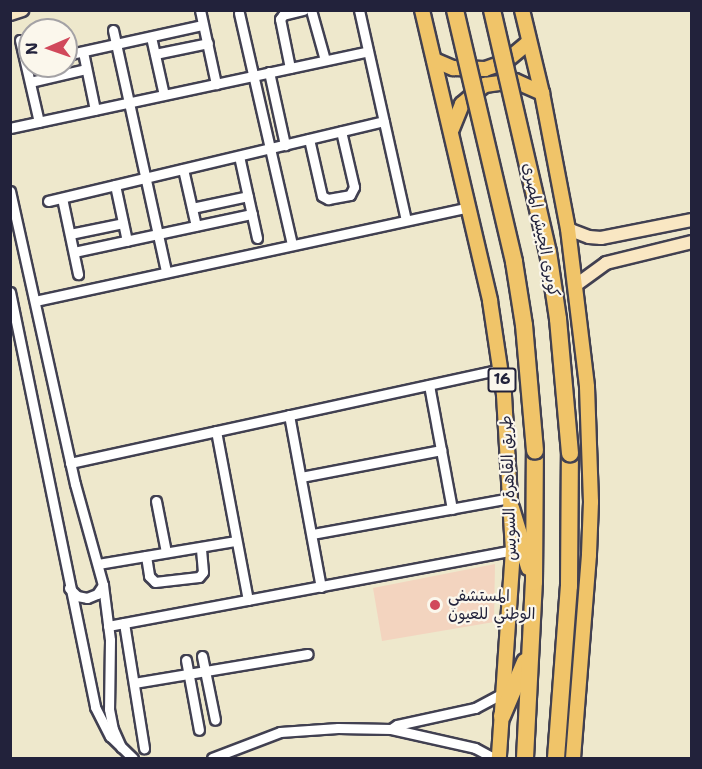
<!DOCTYPE html>
<meta charset="utf-8">
<style>
body{margin:0}
#map{position:relative;width:702px;height:769px;overflow:hidden;background:#eee8cc;font-family:"Shantell Sans","Playpen Sans Arabic",sans-serif}
div>[style]{position:absolute}
[style*='--x']{left:calc(var(--x)*1px);top:calc(var(--y)*1px);width:calc(var(--w)*1px);rotate:calc(var(--a)*1deg)}
.built>*{inset:0;background:#f3d4bf}
.roads{filter:drop-shadow(2px 0 #414051) drop-shadow(-2px 0 #414051) drop-shadow(0 2px #414051) drop-shadow(0 -2px #414051)}
.street>*{height:9px;margin:-4.5px;padding:0 4.5px;transform-origin:4.5px;border-radius:4.5px;background:#fff}
.secondary>*{height:12px;margin:-6px;padding:0 6px;transform-origin:6px;border-radius:6px;background:#f9e7c3}
.primary>*{height:14px;margin:-7px;padding:0 7px;transform-origin:7px;border-radius:7px;background:#f0c469}
.highway>*{height:16px;margin:-8px;padding:0 8px;transform-origin:8px;border-radius:8px;background:#f0c469}
.bridges{filter:drop-shadow(2px 0 #414051) drop-shadow(-2px 0 #414051) drop-shadow(0 2px #414051) drop-shadow(0 -2px #414051)}
.highway-bridge>*{height:16px;margin:-8px;padding:0 8px;transform-origin:8px;border-radius:8px;background:#f0c469}
.dots>*{width:16px;height:16px;translate:-50% -50%;box-sizing:border-box;border:3px solid #fbf7ec;border-radius:50%}
span{translate:-50% -50%;white-space:nowrap;text-align:center;line-height:1.15;-webkit-text-stroke:4.5px #fbf7ec;paint-order:stroke}
.shield-label span{padding:2px 4px;background:#fbf7ec;border:2px solid;border-radius:4px;-webkit-text-stroke-width:0}
.shield-label{font-size:15px;color:#22223b;font-weight:700}
.street-label{font-size:16px;color:#22223b}
.poi-label{font-size:16px;color:#22223b}
.left{translate:0 -50%;text-align:left}
.frame{position:absolute;inset:0;border:12px solid #22223b;pointer-events:none}
.north{position:absolute;left:18px;top:18px;width:60px;height:60px;box-sizing:border-box;background:#fbf7ec;border:2px solid #a4a2a5;border-radius:50%;rotate:268deg;font-size:16px;font-weight:700;line-height:24px;text-align:center;color:#22223b}
.north::after{content:'';display:block;margin:auto;width:21px;height:27px;background:#d1495b;clip-path:polygon(50% 0,100% 100%,50% 72%,0 100%)}
</style>
<div id="map">
<div class="built">
<div style="clip-path:polygon(495px 564px,494px 622px,382px 641px,373px 588px)"></div>
</div>
<div class="roads">
<div class="street">
<div style="--x:200;--y:10;--w:76;--a:77.8"></div>
<div style="--x:311;--y:10;--w:52;--a:74.4"></div>
<div style="--x:359;--y:10;--w:215;--a:77.4"></div>
<div style="--x:239;--y:13;--w:238;--a:77.1"></div>
<div style="--x:113;--y:30;--w:248;--a:77.6"></div>
<div style="--x:151;--y:37;--w:59;--a:77.4"></div>
<div style="--x:20;--y:40;--w:84;--a:77"></div>
<div style="--x:83;--y:52;--w:59;--a:78.3"></div>
<div style="--x:155;--y:54;--w:54;--a:-11.7"></div>
<div style="--x:66;--y:55;--w:140;--a:-12.4"></div>
<div style="--x:290;--y:68;--w:50;--a:-101.5"></div>
<div style="--x:280;--y:19;--w:5;--a:-53"></div>
<div style="--x:283;--y:15;--w:21;--a:-14"></div>
<div style="--x:269;--y:72;--w:75;--a:77.6"></div>
<div style="--x:30;--y:82;--w:57;--a:-13.1"></div>
<div style="--x:10;--y:128;--w:366;--a:-12.1"></div>
<div style="--x:309;--y:139;--w:58;--a:77.2"></div>
<div style="--x:322;--y:196;--w:7;--a:27"></div>
<div style="--x:328;--y:199;--w:22;--a:-10"></div>
<div style="--x:350;--y:195;--w:9;--a:-63"></div>
<div style="--x:354;--y:187;--w:57;--a:-103.1"></div>
<div style="--x:239;--y:156;--w:84;--a:77.6"></div>
<div style="--x:183;--y:169;--w:58;--a:77.2"></div>
<div style="--x:115;--y:185;--w:57;--a:77.9"></div>
<div style="--x:10;--y:191;--w:300;--a:77.5"></div>
<div style="--x:75;--y:484;--w:105;--a:74.5"></div>
<div style="--x:103;--y:585;--w:55;--a:82.7"></div>
<div style="--x:110;--y:640;--w:69;--a:90.8"></div>
<div style="--x:109;--y:709;--w:20;--a:79"></div>
<div style="--x:113;--y:729;--w:20;--a:66"></div>
<div style="--x:62;--y:198;--w:78;--a:78.1"></div>
<div style="--x:48;--y:201;--w:345;--a:-13.4"></div>
<div style="--x:192;--y:208;--w:57;--a:-12.1"></div>
<div style="--x:70;--y:234;--w:54;--a:-11.7"></div>
<div style="--x:74;--y:252;--w:182;--a:-12.1"></div>
<div style="--x:10;--y:292;--w:424;--a:78.4"></div>
<div style="--x:95;--y:707;--w:33;--a:63"></div>
<div style="--x:110;--y:736;--w:32;--a:44"></div>
<div style="--x:35;--y:301;--w:443;--a:-12.2"></div>
<div style="--x:429;--y:385;--w:126;--a:79.5"></div>
<div style="--x:289;--y:415;--w:175;--a:79.5"></div>
<div style="--x:216;--y:431;--w:172;--a:79.3"></div>
<div style="--x:70;--y:463;--w:441;--a:-12.3"></div>
<div style="--x:301;--y:477;--w:143;--a:-10.9"></div>
<div style="--x:156;--y:501;--w:52;--a:78.9"></div>
<div style="--x:312;--y:534;--w:202;--a:-10.3"></div>
<div style="--x:146;--y:556;--w:20;--a:81"></div>
<div style="--x:149;--y:576;--w:8;--a:45"></div>
<div style="--x:155;--y:582;--w:44;--a:-6.5"></div>
<div style="--x:199;--y:577;--w:6;--a:-51"></div>
<div style="--x:203;--y:572;--w:25;--a:-95"></div>
<div style="--x:98;--y:564;--w:140;--a:-9.5"></div>
<div style="--x:69;--y:588;--w:11;--a:45"></div>
<div style="--x:77;--y:596;--w:10;--a:11"></div>
<div style="--x:87;--y:598;--w:11;--a:-22"></div>
<div style="--x:97;--y:594;--w:11;--a:-56"></div>
<div style="--x:124;--y:623;--w:127;--a:80.9"></div>
<div style="--x:108;--y:626;--w:412;--a:-10.6"></div>
<div style="--x:202;--y:656;--w:65;--a:78.5"></div>
<div style="--x:186;--y:660;--w:71;--a:79.5"></div>
<div style="--x:134;--y:683;--w:176;--a:-9.5"></div>
<div style="--x:391;--y:729;--w:7;--a:-34"></div>
<div style="--x:397;--y:725;--w:80;--a:-12.3"></div>
<div style="--x:475;--y:708;--w:34;--a:-28"></div>
<div style="--x:212;--y:758;--w:73;--a:-20.9"></div>
<div style="--x:280;--y:732;--w:58;--a:-3.9"></div>
<div style="--x:338;--y:728;--w:53;--a:1.1"></div>
<div style="--x:391;--y:729;--w:86;--a:12.7"></div>
<div style="--x:475;--y:748;--w:21;--a:28"></div>
</div>
<div class="secondary">
<div style="--x:10;--y:14;--w:13;--a:-18"></div>
<div style="--x:568;--y:229;--w:22;--a:21"></div>
<div style="--x:589;--y:237;--w:12;--a:5"></div>
<div style="--x:601;--y:238;--w:93;--a:-11.2"></div>
<div style="--x:576;--y:285;--w:37;--a:-36"></div>
<div style="--x:606;--y:263;--w:89;--a:-13.7"></div>
</div>
<div class="primary">
<div style="--x:422;--y:10;--w:299;--a:76.8"></div>
<div style="--x:490;--y:301;--w:95;--a:81.5"></div>
<div style="--x:504;--y:395;--w:155;--a:86.7"></div>
<div style="--x:513;--y:550;--w:208;--a:93.9"></div>
<div style="--x:522;--y:10;--w:85;--a:76.5"></div>
<div style="--x:542;--y:93;--w:138;--a:79.2"></div>
<div style="--x:568;--y:229;--w:159;--a:83.1"></div>
<div style="--x:587;--y:387;--w:115;--a:88"></div>
<div style="--x:591;--y:502;--w:53;--a:92.2"></div>
<div style="--x:589;--y:555;--w:204;--a:94.5"></div>
<div style="--x:434;--y:60;--w:21;--a:23"></div>
<div style="--x:453;--y:68;--w:32;--a:2"></div>
<div style="--x:485;--y:69;--w:21;--a:-19"></div>
<div style="--x:505;--y:62;--w:31;--a:-40"></div>
<div style="--x:452;--y:129;--w:27;--a:-68"></div>
<div style="--x:462;--y:104;--w:30;--a:-40"></div>
<div style="--x:485;--y:85;--w:30;--a:-8"></div>
<div style="--x:515;--y:81;--w:30;--a:24"></div>
</div>
<div class="highway">
<div style="--x:511;--y:508;--w:62;--a:73"></div>
<div style="--x:502;--y:716;--w:59;--a:-66.9"></div>
<div style="--x:525;--y:758;--w:176;--a:-87.1"></div>
<div style="--x:534;--y:582;--w:131;--a:-89.6"></div>
<div style="--x:556;--y:758;--w:172;--a:-85.7"></div>
<div style="--x:569;--y:586;--w:133;--a:-89.6"></div>
</div>
</div>
<div class="bridges">
<div class="highway-bridge">
<div style="--x:455;--y:10;--w:259;--a:76.8"></div>
<div style="--x:514;--y:262;--w:64;--a:81"></div>
<div style="--x:524;--y:325;--w:126;--a:85"></div>
<div style="--x:492;--y:10;--w:248;--a:77"></div>
<div style="--x:548;--y:252;--w:68;--a:81.5"></div>
<div style="--x:558;--y:319;--w:135;--a:84.9"></div>
</div>
</div>
<div class="dots">
<div style="left:435px;top:605px;background:#d1495b"></div>
</div>
<div class="shield-label">
<span style="left:502px;top:380px">16</span>
</div>
<div class="street-label">
<span style="left:541px;top:230px;rotate:79deg">كوبرى الجيش المصرى</span>
<span style="left:509px;top:488px;rotate:-92deg">طريق القاهرة, السويس</span>
</div>
<div class="poi-label">
<span class="left" style="left:448px;top:605px">المستشفي<br>الوطني للعيون</span>
</div>
<div class="frame"></div>
<div class="north">N</div>
</div>
